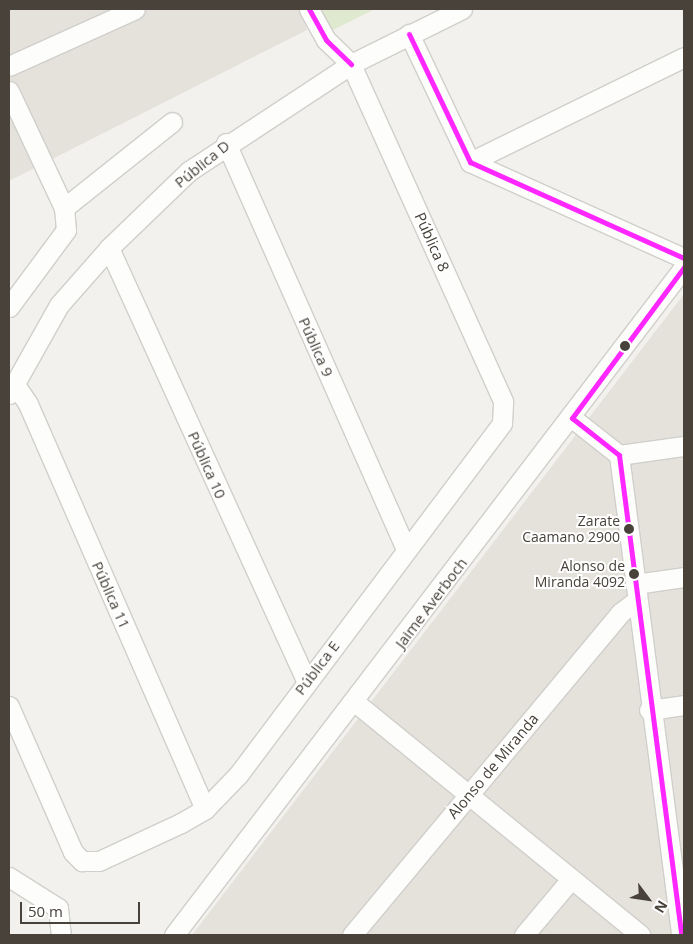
<!DOCTYPE html>
<meta charset="utf-8">
<style>
body{margin:0}
#map{position:relative;width:693px;height:944px;overflow:hidden;background:#f2f1ed;font-family:"Open Sans",sans-serif}
div>[style]{position:absolute}
[style*='--x']{left:calc(var(--x)*1px);top:calc(var(--y)*1px);width:calc(var(--w)*1px);rotate:calc(var(--a)*1deg)}
.residential>*{inset:0;background:#e5e2dc}
.green>*{inset:0;background:#dfe9d0}
.roads{filter:drop-shadow(1px 0 #d0cfcb) drop-shadow(-1px 0 #d0cfcb) drop-shadow(0 1px #d0cfcb) drop-shadow(0 -1px #d0cfcb)}
.minor>*{height:19px;margin:-9.5px;padding:0 9.5px;transform-origin:9.5px;border-radius:9.5px;background:#fdfdfc}
.bus-1>*{height:5px;margin:-2.5px;padding:0 2.5px;transform-origin:2.5px;border-radius:2.5px;background:#fe27ff}
.dots>*{width:14px;height:14px;translate:-50% -50%;box-sizing:border-box;border:2px solid #fff;border-radius:50%}
span{translate:-50% -50%;white-space:nowrap;text-align:center;line-height:1.15;-webkit-text-stroke:4px #fff;paint-order:stroke}
.bus-label{font-size:14px;color:#48423a}
.right{translate:-100% -50%;text-align:right}
.street-label{font-size:15px;color:#48423a}
.frame{position:absolute;inset:0;border:10px solid #48423a;pointer-events:none}
.north{position:absolute;left:623px;top:874px;width:50px;height:50px;-webkit-text-stroke:4px #fff;paint-order:stroke;rotate:121deg;font-size:14px;font-weight:700;line-height:20px;text-align:center;color:#48423a}
.north::after{content:'';display:block;margin:auto;width:18px;height:22px;background:#48423a;clip-path:polygon(50% 0,100% 100%,50% 72%,0 100%)}
.scale{position:absolute;left:20px;top:902px;width:120px;height:22px;box-sizing:border-box;border:2px solid #48423a;border-top:0;padding-left:6px;font-size:15px;line-height:18px;white-space:nowrap;color:#48423a;-webkit-text-stroke:4px #fff;paint-order:stroke}
</style>
<div id="map">
<div class="residential">
<div style="clip-path:polygon(9px 9px,301px 9px,307px 30px,9px 181px)"></div>
<div style="clip-path:polygon(684px 294px,684px 935px,192px 935px)"></div>
</div>
<div class="green">
<div style="clip-path:polygon(316px 9px,375px 9px,327px 33px)"></div>
</div>
<div class="roads">
<div class="minor">
<div style="--x:409;--y:34;--w:142;--a:64.5"></div>
<div style="--x:470;--y:162;--w:235;--a:24.2"></div>
<div style="--x:9;--y:66;--w:138;--a:-24.3"></div>
<div style="--x:9;--y:91;--w:129;--a:64.8"></div>
<div style="--x:226;--y:143;--w:445;--a:66.1"></div>
<div style="--x:470;--y:162;--w:238;--a:-26.1"></div>
<div style="--x:109;--y:248;--w:476;--a:65.5"></div>
<div style="--x:9;--y:307;--w:96;--a:-53.5"></div>
<div style="--x:66;--y:230;--w:22;--a:-95"></div>
<div style="--x:64;--y:208;--w:138;--a:-38.5"></div>
<div style="--x:14;--y:383;--w:25;--a:56"></div>
<div style="--x:28;--y:404;--w:442;--a:66.4"></div>
<div style="--x:9;--y:394;--w:102;--a:-60.7"></div>
<div style="--x:59;--y:305;--w:76;--a:-48.7"></div>
<div style="--x:109;--y:248;--w:111;--a:-43.9"></div>
<div style="--x:189;--y:171;--w:194;--a:-33.4"></div>
<div style="--x:351;--y:64;--w:124;--a:-26.4"></div>
<div style="--x:572;--y:418;--w:60;--a:38.2"></div>
<div style="--x:619;--y:455;--w:484;--a:82.6"></div>
<div style="--x:619;--y:455;--w:66;--a:-7.9"></div>
<div style="--x:635;--y:584;--w:49;--a:-8.1"></div>
<div style="--x:356;--y:703;--w:367;--a:39.2"></div>
<div style="--x:9;--y:706;--w:159;--a:66.3"></div>
<div style="--x:73;--y:852;--w:13;--a:45"></div>
<div style="--x:82;--y:861;--w:17;--a:0"></div>
<div style="--x:99;--y:861;--w:90;--a:-24.9"></div>
<div style="--x:181;--y:823;--w:28;--a:-30"></div>
<div style="--x:205;--y:809;--w:47;--a:-45.9"></div>
<div style="--x:238;--y:775;--w:440;--a:-53.1"></div>
<div style="--x:502;--y:423;--w:22;--a:-87"></div>
<div style="--x:503;--y:401;--w:370;--a:-114.3"></div>
<div style="--x:351;--y:64;--w:35;--a:-136"></div>
<div style="--x:326;--y:40;--w:35;--a:-119"></div>
<div style="--x:649;--y:710;--w:35;--a:-8"></div>
<div style="--x:9;--y:877;--w:58;--a:32.3"></div>
<div style="--x:58;--y:908;--w:27;--a:84"></div>
<div style="--x:174;--y:935;--w:840;--a:-52.64"></div>
<div style="--x:352;--y:935;--w:419;--a:-50.2"></div>
<div style="--x:620;--y:613;--w:21;--a:-37"></div>
<div style="--x:524;--y:935;--w:73;--a:-50"></div>
</div>
</div>
<div class="bus-1">
<div style="--x:309;--y:9;--w:35;--a:61"></div>
<div style="--x:326;--y:40;--w:35;--a:44"></div>
<div style="--x:409;--y:34;--w:142;--a:64.5"></div>
<div style="--x:470;--y:162;--w:235;--a:24.2"></div>
<div style="--x:572;--y:418;--w:60;--a:38.2"></div>
<div style="--x:619;--y:455;--w:484;--a:82.6"></div>
<div style="--x:572;--y:418;--w:188;--a:-53.4"></div>
</div>
<div class="dots">
<div style="left:625px;top:346px;background:#48423a"></div>
<div style="left:629px;top:529px;background:#48423a"></div>
<div style="left:634px;top:574px;background:#48423a"></div>
</div>
<div class="bus-label">
<span class="right" style="left:620px;top:529px">Zarate<br>Caamano 2900</span>
<span class="right" style="left:625px;top:574px">Alonso de<br>Miranda 4092</span>
</div>
<div class="street-label">
<span style="left:202px;top:164px;rotate:-39deg">Pública D</span>
<span style="left:432px;top:242px;rotate:66deg">Pública 8</span>
<span style="left:316px;top:347px;rotate:66deg">Pública 9</span>
<span style="left:207px;top:465px;rotate:66deg">Pública 10</span>
<span style="left:111px;top:595px;rotate:66deg">Pública 11</span>
<span style="left:431px;top:603px;rotate:-53deg">Jaime Averboch</span>
<span style="left:317px;top:668px;rotate:-53deg">Pública E</span>
<span style="left:493px;top:766px;rotate:-50deg">Alonso de Miranda</span>
</div>
<div class="frame"></div>
<div class="north">N</div>
<div class="scale">50 m</div>
</div>
